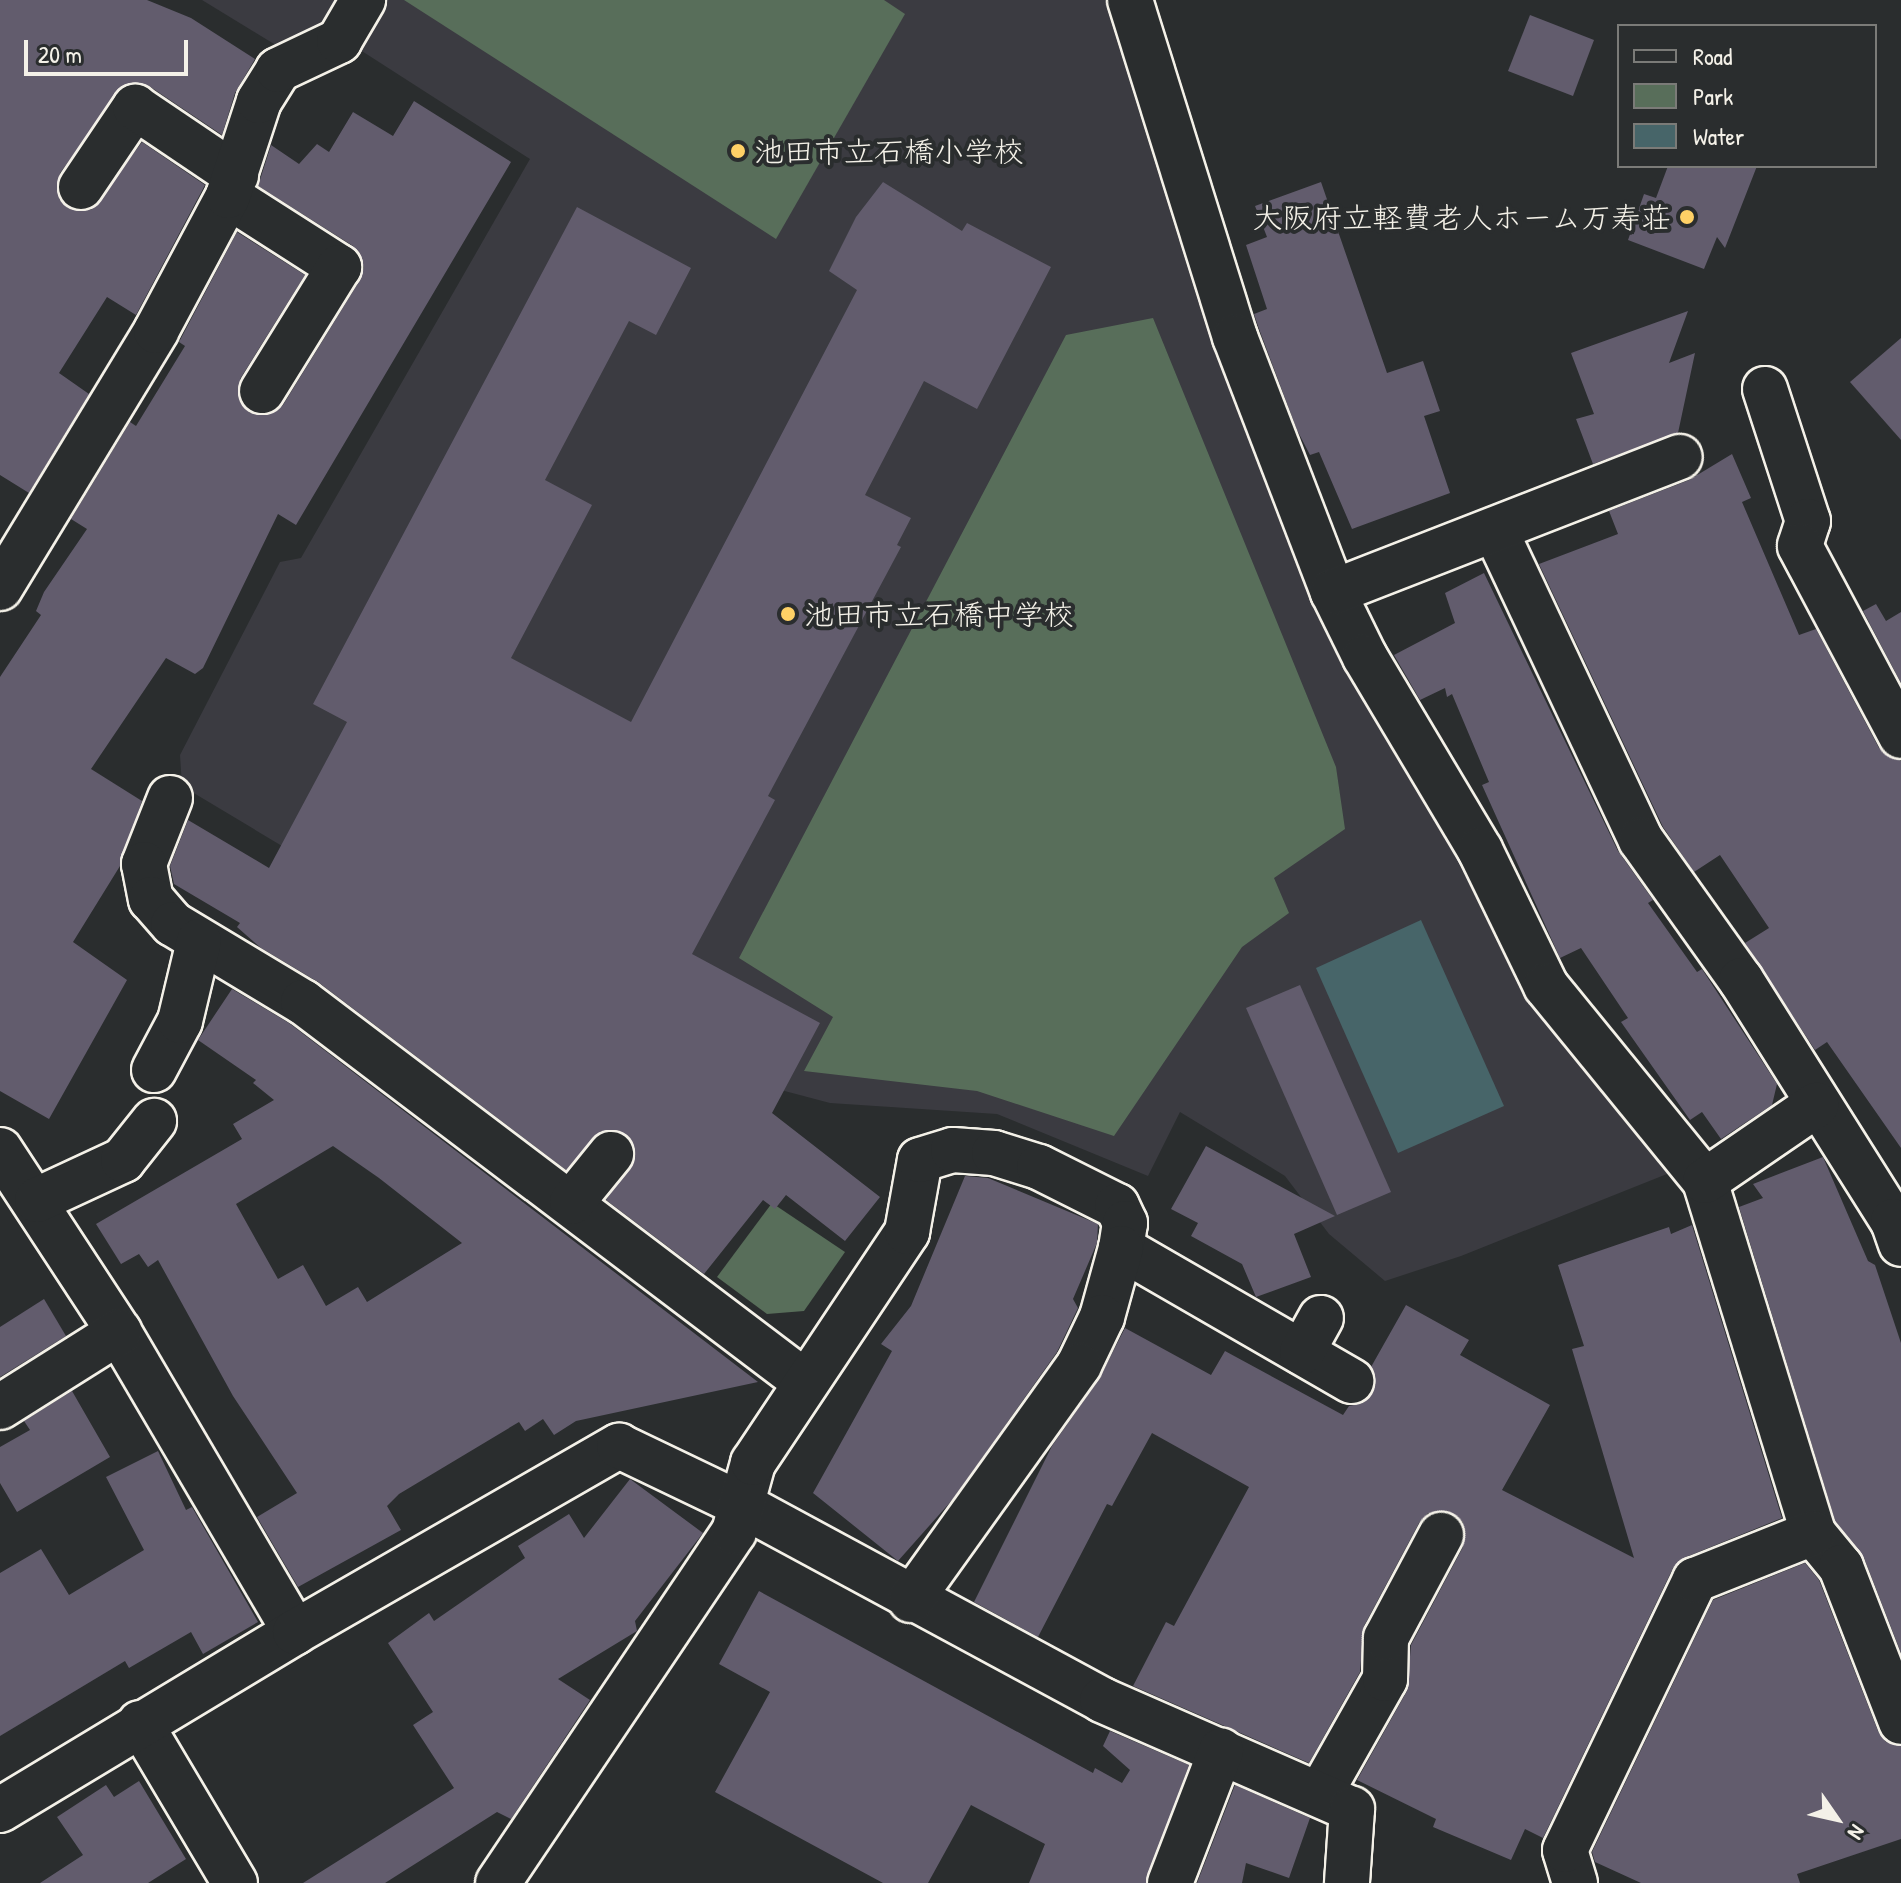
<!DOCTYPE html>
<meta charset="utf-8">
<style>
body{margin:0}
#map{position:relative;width:1901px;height:1883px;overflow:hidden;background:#2a2d2e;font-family:"Patrick Hand","Klee One",sans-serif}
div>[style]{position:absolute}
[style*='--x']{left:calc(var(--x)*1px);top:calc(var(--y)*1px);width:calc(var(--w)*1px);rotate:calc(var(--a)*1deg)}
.built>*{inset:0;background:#3b3b41}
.green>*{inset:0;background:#586e5a}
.water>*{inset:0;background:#476569}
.building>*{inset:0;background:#625c6d}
.roads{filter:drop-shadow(2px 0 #f4f1e8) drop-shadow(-2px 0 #f4f1e8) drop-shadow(0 2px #f4f1e8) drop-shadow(0 -2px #f4f1e8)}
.minor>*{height:44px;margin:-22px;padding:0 22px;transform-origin:22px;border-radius:22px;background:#2a2d2e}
.dots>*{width:22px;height:22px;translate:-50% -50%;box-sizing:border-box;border:4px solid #2a2d2e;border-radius:50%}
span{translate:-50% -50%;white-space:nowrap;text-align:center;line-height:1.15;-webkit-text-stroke:8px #2a2d2e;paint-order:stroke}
.poi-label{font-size:30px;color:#f4f1e8}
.left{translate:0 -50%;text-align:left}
.right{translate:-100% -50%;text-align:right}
.legend{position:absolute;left:1617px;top:24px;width:260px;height:144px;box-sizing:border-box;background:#2a2d2e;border:2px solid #7b7b78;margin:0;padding:10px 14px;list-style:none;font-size:24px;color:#f4f1e8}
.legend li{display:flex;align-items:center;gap:16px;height:40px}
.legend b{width:40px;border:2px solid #7b7b78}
.north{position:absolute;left:1797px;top:1779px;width:80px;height:80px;-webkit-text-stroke:6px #2a2d2e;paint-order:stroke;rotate:124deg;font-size:22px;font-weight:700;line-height:32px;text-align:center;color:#f4f1e8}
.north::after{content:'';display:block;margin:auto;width:28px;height:36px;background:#f4f1e8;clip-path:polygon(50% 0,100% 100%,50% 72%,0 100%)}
.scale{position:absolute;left:24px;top:40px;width:164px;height:36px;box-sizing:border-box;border:4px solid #f4f1e8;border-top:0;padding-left:10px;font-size:24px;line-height:28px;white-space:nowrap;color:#f4f1e8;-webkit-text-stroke:6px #2a2d2e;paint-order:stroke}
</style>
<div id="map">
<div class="built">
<div style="clip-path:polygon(202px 0,335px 0,312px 38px,279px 47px)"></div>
<div style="clip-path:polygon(384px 0,1105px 0,1203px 302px,1342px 667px,1672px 1172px,1461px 1256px,1385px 1281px,1329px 1234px,1285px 1176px,1180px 1112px,1148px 1176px,997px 1114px,830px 1103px,644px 1054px,544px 1003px,182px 786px,180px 755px,280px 562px,301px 558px,530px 159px,354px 46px)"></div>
</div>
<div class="green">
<div style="clip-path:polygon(404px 0,884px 0,905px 14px,776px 239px)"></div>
<div style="clip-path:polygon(1153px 318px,1336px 767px,1345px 829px,1274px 878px,1289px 913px,1242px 947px,1114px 1136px,977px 1091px,804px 1071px,833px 1017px,739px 958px,1066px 335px)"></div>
<div style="clip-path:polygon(772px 1203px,845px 1252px,804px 1311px,767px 1314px,717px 1277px)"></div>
</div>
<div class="water">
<div style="clip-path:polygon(1421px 920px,1504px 1106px,1398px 1153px,1316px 968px)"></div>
</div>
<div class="building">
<div style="clip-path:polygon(0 0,147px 0,191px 18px,255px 59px,235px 93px,222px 135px,149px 86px,125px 84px,60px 173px,59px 199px,68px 208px,91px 210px,142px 142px,205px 185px,136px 315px,107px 297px,59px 373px,89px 394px,29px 493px,0 475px)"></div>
<div style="clip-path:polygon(1530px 15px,1594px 40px,1573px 96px,1508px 71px)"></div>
<div style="clip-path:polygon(414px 101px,511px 162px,296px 525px,278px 514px,203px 668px,195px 674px,166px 658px,91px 769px,142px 801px,120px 866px,73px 942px,127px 980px,49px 1119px,0 1091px,0 677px,41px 615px,36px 611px,44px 592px,87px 529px,71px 519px,130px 422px,136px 426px,185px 346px,179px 342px,237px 232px,305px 275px,240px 379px,240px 402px,250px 413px,273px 413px,283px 405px,360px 280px,364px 267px,353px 246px,258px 186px,271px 145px,299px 164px,317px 144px,329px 152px,353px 112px,393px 136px)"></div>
<div style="clip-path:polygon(1668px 166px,1757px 166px,1725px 248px,1717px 237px,1704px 269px,1628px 240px,1644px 194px,1656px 198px)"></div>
<div style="clip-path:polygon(883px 182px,962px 231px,967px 223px,1051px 267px,977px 409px,924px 381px,865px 495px,911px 518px,897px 545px,901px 547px,768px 796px,775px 800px,692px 954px,820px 1023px,772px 1113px,880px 1197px,845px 1241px,786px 1195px,775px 1209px,763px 1200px,704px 1274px,606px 1200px,635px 1159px,626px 1134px,601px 1131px,566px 1170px,318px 982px,261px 948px,237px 927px,240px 923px,174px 884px,170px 866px,188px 820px,269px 868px,347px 722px,313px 704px,577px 207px,691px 268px,656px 335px,629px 321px,545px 480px,592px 505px,511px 658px,631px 722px,857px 290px,829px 271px,856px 217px)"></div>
<div style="clip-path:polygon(1321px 182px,1387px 373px,1423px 361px,1440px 411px,1424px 416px,1450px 493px,1352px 529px,1319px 452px,1310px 455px,1297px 430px,1259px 329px,1254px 314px,1267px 309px,1246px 245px,1267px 237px,1255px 206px)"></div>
<div style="clip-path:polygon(1688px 311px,1669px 363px,1695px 353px,1678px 433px,1593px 464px,1576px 419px,1594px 414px,1571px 353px)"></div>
<div style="clip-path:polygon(1901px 338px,1901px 440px,1850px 382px)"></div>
<div style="clip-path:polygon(1732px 454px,1751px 498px,1742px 502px,1799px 635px,1816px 629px,1879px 748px,1901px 761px,1901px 1148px,1827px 1042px,1815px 1050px,1745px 943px,1769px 928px,1720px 855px,1694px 872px,1663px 827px,1539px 564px,1618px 534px,1609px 511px,1689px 480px)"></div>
<div style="clip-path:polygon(1484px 573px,1618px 851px,1653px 900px,1648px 903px,1697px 972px,1702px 969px,1777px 1084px,1772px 1105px,1721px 1139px,1702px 1112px,1690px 1120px,1621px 1022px,1628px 1018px,1581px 948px,1560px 958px,1482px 785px,1489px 782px,1452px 694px,1447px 697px,1445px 688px,1420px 700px,1394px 655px,1455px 623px,1445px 593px)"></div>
<div style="clip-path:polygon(1876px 604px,1886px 621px,1901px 612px,1901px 683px,1863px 611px)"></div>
<div style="clip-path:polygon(1300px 985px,1391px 1192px,1337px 1215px,1246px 1008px)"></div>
<div style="clip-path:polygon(evenodd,232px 989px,289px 1023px,758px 1382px,576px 1421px,554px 1435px,543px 1419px,525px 1431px,519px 1422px,399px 1494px,387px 1506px,401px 1530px,298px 1587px,257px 1517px,297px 1493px,233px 1396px,158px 1260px,148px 1267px,139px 1254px,121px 1264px,96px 1224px,242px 1139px,233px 1124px,274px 1100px,253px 1083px,256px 1080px,198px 1040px,232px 989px,333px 1146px,379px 1178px,462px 1243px,367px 1302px,358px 1287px,326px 1306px,303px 1265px,278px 1279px,236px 1204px,333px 1146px)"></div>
<div style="clip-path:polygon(1206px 1146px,1335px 1216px,1294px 1234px,1311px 1277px,1256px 1297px,1242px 1264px,1191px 1236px,1198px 1223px,1171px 1209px)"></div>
<div style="clip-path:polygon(1823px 1157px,1868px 1261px,1875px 1265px,1901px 1343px,1901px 1653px,1864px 1558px,1835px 1521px,1739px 1207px,1763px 1198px,1753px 1184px)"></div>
<div style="clip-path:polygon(965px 1176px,988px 1178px,1098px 1224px,1097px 1243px,1073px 1299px,1078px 1308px,1057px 1352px,953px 1499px,898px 1561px,813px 1493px,892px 1351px,881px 1344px,911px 1306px)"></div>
<div style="clip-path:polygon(1692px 1225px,1782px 1518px,1686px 1557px,1673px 1568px,1543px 1838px,1525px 1829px,1511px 1860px,1433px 1827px,1436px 1819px,1357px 1780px,1407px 1691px,1411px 1645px,1463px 1547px,1463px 1522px,1452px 1513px,1428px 1513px,1419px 1523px,1364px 1626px,1360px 1672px,1309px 1763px,1133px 1686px,1166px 1622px,1174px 1626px,1249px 1487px,1152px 1433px,1112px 1506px,1107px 1504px,1038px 1637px,974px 1602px,1052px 1446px,1099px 1379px,1125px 1328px,1211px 1375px,1225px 1351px,1343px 1415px,1349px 1406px,1363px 1403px,1373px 1393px,1371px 1367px,1406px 1305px,1469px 1340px,1460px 1355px,1550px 1405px,1502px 1490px,1634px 1558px,1572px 1349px,1584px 1346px,1558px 1265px,1669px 1227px,1671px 1234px)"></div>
<div style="clip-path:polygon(44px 1299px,66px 1336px,0 1377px,0 1327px)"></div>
<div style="clip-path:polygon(72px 1391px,110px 1457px,17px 1512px,0 1483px,0 1447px,30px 1430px,24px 1421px)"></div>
<div style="clip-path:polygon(158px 1451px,186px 1510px,192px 1507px,258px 1622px,203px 1654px,191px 1632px,129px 1668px,125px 1661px,0 1736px,0 1573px,41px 1549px,69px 1595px,144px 1550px,106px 1477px)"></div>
<div style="clip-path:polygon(630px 1479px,703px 1533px,635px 1621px,637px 1631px,558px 1679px,590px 1700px,511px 1819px,497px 1812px,385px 1883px,303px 1883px,454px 1788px,413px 1725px,433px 1712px,388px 1643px,429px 1613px,434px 1621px,525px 1558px,518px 1546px,569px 1514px,584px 1538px)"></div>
<div style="clip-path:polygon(1805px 1563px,1819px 1580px,1878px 1731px,1886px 1742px,1901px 1746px,1901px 1839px,1797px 1874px,1800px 1883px,1641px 1883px,1595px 1862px,1592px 1852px,1713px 1600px)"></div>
<div style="clip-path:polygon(759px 1591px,1093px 1773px,1095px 1768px,1122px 1783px,1130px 1770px,1103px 1746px,1110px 1731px,1189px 1765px,1146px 1883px,1029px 1883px,1045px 1844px,971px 1805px,928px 1883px,883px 1883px,715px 1792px,770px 1692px,719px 1664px)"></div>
<div style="clip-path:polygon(139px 1781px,186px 1859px,148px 1883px,40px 1883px,83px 1855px,57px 1817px,106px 1785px,114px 1797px)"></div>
<div style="clip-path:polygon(1235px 1785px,1310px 1818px,1289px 1878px,1246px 1863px,1242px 1883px,1197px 1883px)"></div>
</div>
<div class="roads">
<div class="minor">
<div style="--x:1130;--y:0;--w:353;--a:72.7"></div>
<div style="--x:1235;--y:337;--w:273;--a:69"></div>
<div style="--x:1333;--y:592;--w:72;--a:63.8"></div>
<div style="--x:1365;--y:657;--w:225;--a:59.2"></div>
<div style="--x:1480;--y:850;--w:151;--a:64.1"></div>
<div style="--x:1546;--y:986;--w:252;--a:50.8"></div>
<div style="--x:1705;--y:1181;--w:368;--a:72.9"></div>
<div style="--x:1813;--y:1533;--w:44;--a:50.5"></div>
<div style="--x:1841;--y:1567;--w:166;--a:68.8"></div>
<div style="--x:81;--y:187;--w:97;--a:-56"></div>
<div style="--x:135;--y:107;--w:122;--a:34"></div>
<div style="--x:228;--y:196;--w:132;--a:32.6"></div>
<div style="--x:339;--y:267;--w:146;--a:121.8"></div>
<div style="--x:1765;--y:389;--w:139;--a:72"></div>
<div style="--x:1808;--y:521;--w:26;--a:108"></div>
<div style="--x:1800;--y:546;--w:215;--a:62"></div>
<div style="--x:1496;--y:532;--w:340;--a:64.8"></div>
<div style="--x:1641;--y:840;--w:172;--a:54.5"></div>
<div style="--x:1741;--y:980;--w:285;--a:57.8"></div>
<div style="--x:1893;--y:1221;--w:24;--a:71"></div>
<div style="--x:0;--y:588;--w:301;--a:-58.7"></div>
<div style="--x:156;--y:331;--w:153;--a:-61.9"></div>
<div style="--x:228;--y:196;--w:100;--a:-71.9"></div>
<div style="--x:259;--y:101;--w:36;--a:-58"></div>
<div style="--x:278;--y:70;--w:68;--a:-25.4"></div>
<div style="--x:339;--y:41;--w:48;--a:-59.7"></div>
<div style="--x:1333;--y:592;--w:372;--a:-21.3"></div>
<div style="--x:170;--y:798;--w:71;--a:111.5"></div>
<div style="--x:144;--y:864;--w:36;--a:79"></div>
<div style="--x:151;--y:899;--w:33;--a:49"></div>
<div style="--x:173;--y:924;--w:152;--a:31"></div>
<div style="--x:303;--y:1002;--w:630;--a:37.12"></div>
<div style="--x:154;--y:1070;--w:55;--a:-62"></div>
<div style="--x:180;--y:1021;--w:82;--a:-76.6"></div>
<div style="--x:0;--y:1150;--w:217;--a:56.8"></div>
<div style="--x:119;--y:1332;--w:348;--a:59.6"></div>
<div style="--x:1705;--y:1181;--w:135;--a:-34.4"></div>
<div style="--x:37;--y:1200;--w:95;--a:-24.9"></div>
<div style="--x:123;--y:1160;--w:50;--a:-51.5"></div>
<div style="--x:572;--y:1202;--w:62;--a:-50.9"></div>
<div style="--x:1121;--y:1248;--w:266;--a:30"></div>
<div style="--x:1302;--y:1352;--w:39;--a:-61"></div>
<div style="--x:0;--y:1407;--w:141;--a:-32.2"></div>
<div style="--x:140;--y:1723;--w:186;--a:59.3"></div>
<div style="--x:1320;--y:1794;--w:132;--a:-60.5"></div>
<div style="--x:1385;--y:1679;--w:41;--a:-88.6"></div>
<div style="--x:1386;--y:1638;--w:117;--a:-61.9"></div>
<div style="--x:0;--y:1810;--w:345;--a:-31.1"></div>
<div style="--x:295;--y:1632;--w:374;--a:-29.9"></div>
<div style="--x:619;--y:1446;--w:136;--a:25.6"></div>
<div style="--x:742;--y:1505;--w:409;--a:28.4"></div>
<div style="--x:1102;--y:1700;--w:273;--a:23.6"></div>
<div style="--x:1352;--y:1809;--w:74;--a:93.9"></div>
<div style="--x:498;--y:1883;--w:423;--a:-56.1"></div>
<div style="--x:734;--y:1532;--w:72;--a:-74.6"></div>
<div style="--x:753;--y:1463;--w:278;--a:-56.3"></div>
<div style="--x:907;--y:1232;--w:73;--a:-79.8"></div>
<div style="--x:920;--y:1160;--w:34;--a:-17"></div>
<div style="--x:953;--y:1150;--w:41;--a:4.2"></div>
<div style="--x:994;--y:1153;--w:47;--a:17.3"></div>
<div style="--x:1039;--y:1167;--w:87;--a:26.6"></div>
<div style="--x:1117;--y:1206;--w:19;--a:65"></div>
<div style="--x:1125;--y:1223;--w:25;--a:99"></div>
<div style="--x:1121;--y:1248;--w:72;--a:105.4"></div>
<div style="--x:1102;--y:1317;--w:53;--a:115.6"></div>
<div style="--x:1079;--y:1365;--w:289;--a:125.6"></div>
<div style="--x:1170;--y:1883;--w:142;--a:-68.9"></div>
<div style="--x:1575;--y:1883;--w:34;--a:-107"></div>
<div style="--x:1565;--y:1850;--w:300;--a:-64.3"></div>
<div style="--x:1695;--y:1580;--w:127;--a:-21.7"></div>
</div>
</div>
<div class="dots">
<div style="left:738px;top:151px;background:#ffd166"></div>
<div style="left:1687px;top:217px;background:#ffd166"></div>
<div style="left:788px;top:614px;background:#ffd166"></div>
</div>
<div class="poi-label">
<span class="left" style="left:754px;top:151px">池田市立石橋小学校</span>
<span class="right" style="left:1671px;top:217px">大阪府立軽費老人ホーム万寿荘</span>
<span class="left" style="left:804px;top:614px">池田市立石橋中学校</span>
</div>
<ul class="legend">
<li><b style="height:10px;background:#2a2d2e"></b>Road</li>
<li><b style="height:22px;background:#586e5a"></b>Park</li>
<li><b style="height:22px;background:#476569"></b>Water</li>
</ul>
<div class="north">N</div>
<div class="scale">20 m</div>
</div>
